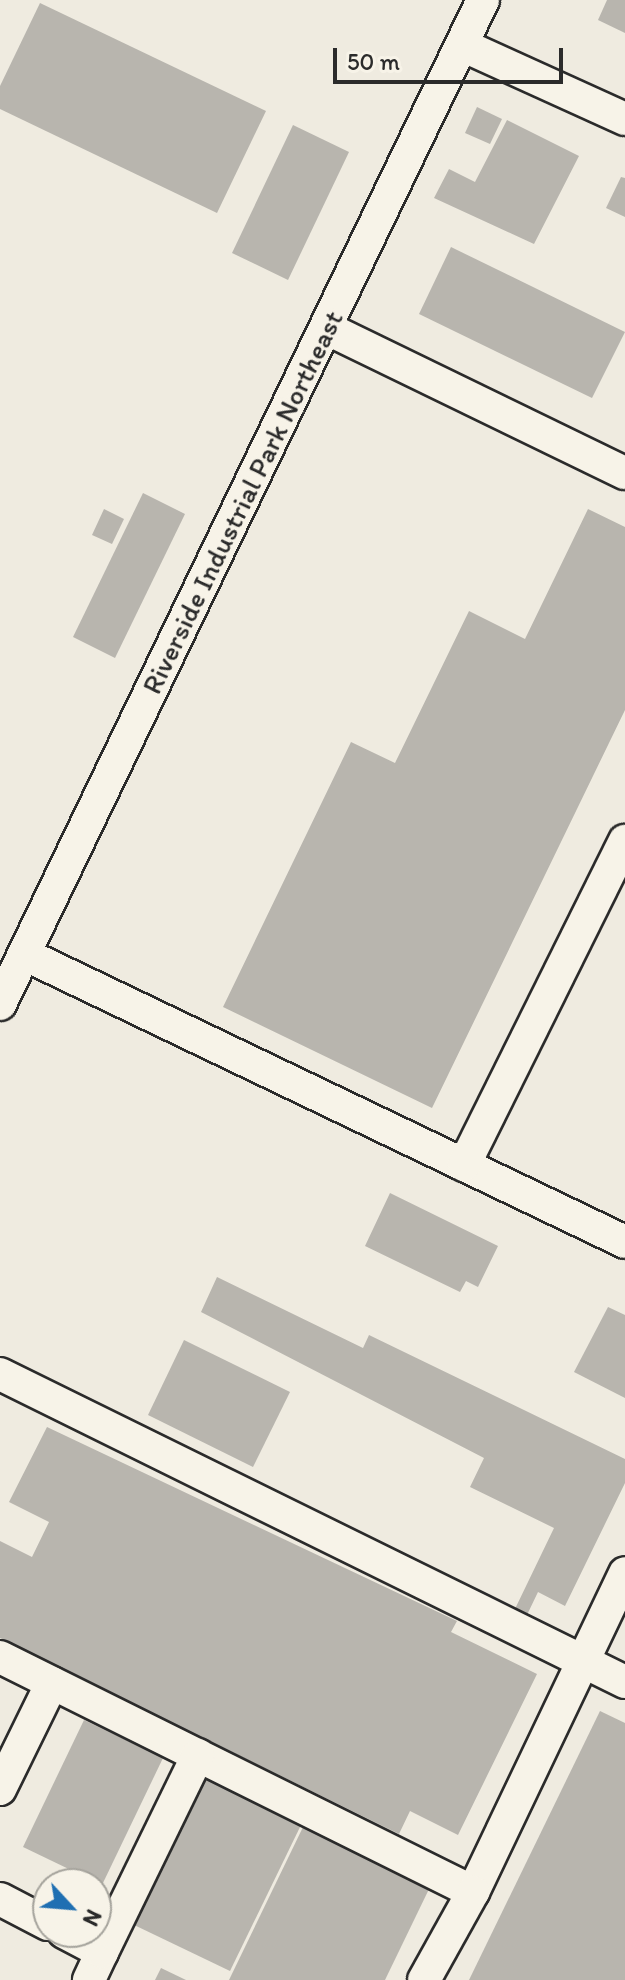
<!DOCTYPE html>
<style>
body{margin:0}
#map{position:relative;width:625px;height:1980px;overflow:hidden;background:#efebe0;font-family:Itim,sans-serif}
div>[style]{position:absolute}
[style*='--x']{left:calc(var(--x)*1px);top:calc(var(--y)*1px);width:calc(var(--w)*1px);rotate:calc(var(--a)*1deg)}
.building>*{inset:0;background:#b8b5ae}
.roads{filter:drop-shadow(2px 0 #2b2b2b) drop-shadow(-2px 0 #2b2b2b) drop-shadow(0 2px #2b2b2b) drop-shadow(0 -2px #2b2b2b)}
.minor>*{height:32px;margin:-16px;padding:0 16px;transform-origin:16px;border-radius:16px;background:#f7f3e8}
span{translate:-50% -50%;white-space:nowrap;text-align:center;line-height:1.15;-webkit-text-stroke:7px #f7f3e8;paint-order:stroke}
.street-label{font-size:28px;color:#2b2b2b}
.north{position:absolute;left:32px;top:1868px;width:80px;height:80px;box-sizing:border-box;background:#f7f3e8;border:2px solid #a5a39c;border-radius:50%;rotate:116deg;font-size:22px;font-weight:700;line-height:32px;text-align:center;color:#2b2b2b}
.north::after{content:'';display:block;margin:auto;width:28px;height:36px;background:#1f6fb2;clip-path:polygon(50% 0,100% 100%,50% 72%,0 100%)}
.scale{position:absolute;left:333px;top:48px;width:230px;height:36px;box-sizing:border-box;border:4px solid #2b2b2b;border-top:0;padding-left:10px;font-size:24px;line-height:28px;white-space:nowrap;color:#2b2b2b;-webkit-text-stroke:6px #f7f3e8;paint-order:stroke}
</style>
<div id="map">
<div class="building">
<div style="clip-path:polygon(607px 0,625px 0,625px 33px,598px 20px)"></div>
<div style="clip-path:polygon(40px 3px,266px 111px,217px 213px,0 109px,0 86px)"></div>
<div style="clip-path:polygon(477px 107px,502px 119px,490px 144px,465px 133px)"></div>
<div style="clip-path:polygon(507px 120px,579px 156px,534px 244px,434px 198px,449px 169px,475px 182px)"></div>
<div style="clip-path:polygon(293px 125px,349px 152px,288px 280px,232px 253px)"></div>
<div style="clip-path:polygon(621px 177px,625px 178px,625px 217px,606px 208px)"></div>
<div style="clip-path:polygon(451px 247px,625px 332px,592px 398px,419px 314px)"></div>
<div style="clip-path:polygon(143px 493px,185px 514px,115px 658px,73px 637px)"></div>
<div style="clip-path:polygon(104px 509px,124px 519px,112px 544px,92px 535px)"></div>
<div style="clip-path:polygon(588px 509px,625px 527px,625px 710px,432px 1108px,223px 1007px,351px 742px,395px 763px,469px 611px,525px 639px)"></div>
<div style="clip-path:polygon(390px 1193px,498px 1246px,478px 1287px,466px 1281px,460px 1292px,365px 1246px)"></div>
<div style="clip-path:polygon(217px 1277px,363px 1348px,369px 1335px,625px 1459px,625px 1483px,565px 1606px,538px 1592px,526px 1617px,514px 1611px,554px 1528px,470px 1487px,484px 1458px,201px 1312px)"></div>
<div style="clip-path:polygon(608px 1307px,625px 1315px,625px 1398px,574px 1372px)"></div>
<div style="clip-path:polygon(184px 1340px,290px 1392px,253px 1467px,148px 1415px)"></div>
<div style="clip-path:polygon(47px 1427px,457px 1621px,451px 1632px,537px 1674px,458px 1835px,410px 1811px,399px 1834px,0 1638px,0 1541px,32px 1557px,49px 1522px,9px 1502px)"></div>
<div style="clip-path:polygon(600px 1711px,625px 1723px,625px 1980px,469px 1980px)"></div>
<div style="clip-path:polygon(84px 1720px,163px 1758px,102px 1885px,23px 1847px)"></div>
<div style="clip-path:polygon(202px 1776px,301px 1825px,230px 1971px,130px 1923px)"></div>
<div style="clip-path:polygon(304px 1825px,430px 1887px,385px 1980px,229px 1980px)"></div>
<div style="clip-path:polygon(161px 1968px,186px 1980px,155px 1980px)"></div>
</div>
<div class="roads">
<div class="minor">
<div style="--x:462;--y:45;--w:179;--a:24.4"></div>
<div style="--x:326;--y:328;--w:332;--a:25.9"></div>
<div style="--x:24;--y:954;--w:666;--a:25.6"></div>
<div style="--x:0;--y:1004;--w:1114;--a:-64.31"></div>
<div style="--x:464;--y:1165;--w:362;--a:-63.6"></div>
<div style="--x:0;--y:1374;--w:697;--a:26.23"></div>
<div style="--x:0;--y:1657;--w:528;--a:26.42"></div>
<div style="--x:473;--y:1892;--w:353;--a:-64.5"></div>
<div style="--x:0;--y:1789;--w:118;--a:-63.9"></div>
<div style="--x:0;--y:1899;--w:54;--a:27.5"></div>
<div style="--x:64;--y:1932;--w:43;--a:27.8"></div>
<div style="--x:102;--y:1952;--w:31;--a:115"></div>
<div style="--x:102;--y:1952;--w:219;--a:-64"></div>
<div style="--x:424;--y:1980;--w:101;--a:-60.9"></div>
</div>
</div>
<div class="street-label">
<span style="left:242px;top:502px;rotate:-64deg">Riverside Industrial Park Northeast</span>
</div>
<div class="north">N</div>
<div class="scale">50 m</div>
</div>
